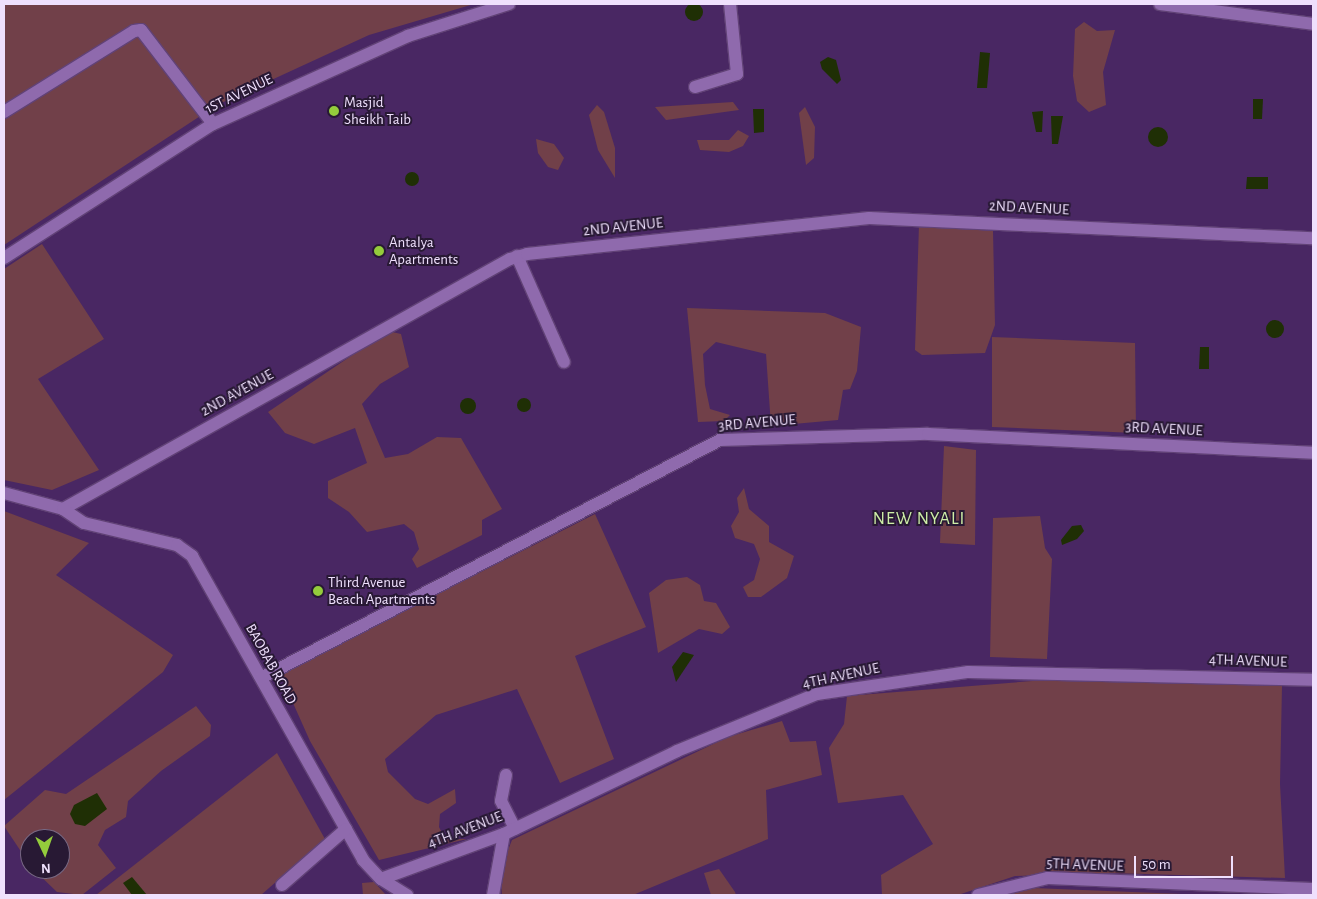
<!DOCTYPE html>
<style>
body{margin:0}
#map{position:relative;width:1317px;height:899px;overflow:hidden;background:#492763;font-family:"Alegreya Sans",sans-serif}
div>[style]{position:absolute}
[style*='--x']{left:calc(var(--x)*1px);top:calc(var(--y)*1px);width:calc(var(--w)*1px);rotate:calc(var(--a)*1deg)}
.green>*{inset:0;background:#714049}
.water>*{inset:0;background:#1f2f05}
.round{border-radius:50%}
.roads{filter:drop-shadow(1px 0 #614276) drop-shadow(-1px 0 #614276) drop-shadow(0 1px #614276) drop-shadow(0 -1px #614276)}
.minor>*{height:12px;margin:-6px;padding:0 6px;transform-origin:6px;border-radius:6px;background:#8f6aad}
.dots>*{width:14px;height:14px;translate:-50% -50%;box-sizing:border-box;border:2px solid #281934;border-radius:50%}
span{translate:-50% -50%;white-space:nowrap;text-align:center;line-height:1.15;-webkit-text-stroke:4px #281934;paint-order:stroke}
.street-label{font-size:15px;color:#efe0fd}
.poi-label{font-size:15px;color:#efe0fd}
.left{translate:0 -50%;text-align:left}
.quarter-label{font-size:18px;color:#ceefa7;letter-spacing:1px}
.frame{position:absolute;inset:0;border:5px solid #efe0fd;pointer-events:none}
.north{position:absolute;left:20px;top:829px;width:50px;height:50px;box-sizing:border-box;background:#281934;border:1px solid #786984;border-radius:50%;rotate:177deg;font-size:14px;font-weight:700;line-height:20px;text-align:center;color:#efe0fd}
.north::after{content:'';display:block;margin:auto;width:18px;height:22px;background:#94cc3c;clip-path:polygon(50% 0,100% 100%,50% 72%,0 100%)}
.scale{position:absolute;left:1134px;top:856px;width:99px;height:22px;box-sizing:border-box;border:2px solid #efe0fd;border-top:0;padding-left:6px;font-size:15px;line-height:18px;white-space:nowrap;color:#efe0fd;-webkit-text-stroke:4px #281934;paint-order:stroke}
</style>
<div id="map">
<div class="green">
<div style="clip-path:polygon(4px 4px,474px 4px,369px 35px,217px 105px,4px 245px)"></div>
<div style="clip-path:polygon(1084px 22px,1097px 31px,1115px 30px,1103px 72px,1106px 105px,1089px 112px,1077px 101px,1073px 76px,1075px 29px)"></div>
<div style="clip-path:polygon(733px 102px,739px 110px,666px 120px,655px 107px)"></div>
<div style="clip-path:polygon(597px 105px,604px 112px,615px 148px,615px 178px,598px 150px,589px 115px)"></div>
<div style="clip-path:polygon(805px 107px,815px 127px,814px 158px,806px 165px,799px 113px)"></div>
<div style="clip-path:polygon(738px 130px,749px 136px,743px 146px,729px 152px,700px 150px,697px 140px,729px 140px)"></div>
<div style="clip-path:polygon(536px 139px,554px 144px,564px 158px,558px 170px,548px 167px,538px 153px)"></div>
<div style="clip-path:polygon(919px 225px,993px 231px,995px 325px,985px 353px,922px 355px,915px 350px)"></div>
<div style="clip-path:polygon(42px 244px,104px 339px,38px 379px,99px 470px,52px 490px,4px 480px,4px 269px)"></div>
<div style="clip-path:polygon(687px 308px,825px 313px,861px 327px,857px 371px,850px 389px,843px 390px,838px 420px,771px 426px,766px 354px,716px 342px,703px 354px,705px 385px,710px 409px,730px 415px,724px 421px,698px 422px)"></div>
<div style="clip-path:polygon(388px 331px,401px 334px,409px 367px,380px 384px,362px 404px,385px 458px,408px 454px,437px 437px,461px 438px,502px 509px,482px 520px,482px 535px,417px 568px,412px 559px,419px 549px,414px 532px,404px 524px,367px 532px,349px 512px,328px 498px,328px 481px,367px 463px,355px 428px,314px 444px,285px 433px,268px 412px)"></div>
<div style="clip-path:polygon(992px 337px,1135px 343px,1136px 433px,992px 427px)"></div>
<div style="clip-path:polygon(944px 446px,976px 450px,975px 545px,940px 543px)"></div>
<div style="clip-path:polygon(744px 488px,749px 509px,769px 526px,769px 542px,794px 556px,787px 578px,761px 597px,748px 597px,743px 587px,754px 580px,760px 559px,754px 544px,735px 538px,731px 526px,739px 512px,737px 498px)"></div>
<div style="clip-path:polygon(4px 511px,89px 543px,56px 575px,173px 655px,163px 672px,4px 800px)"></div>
<div style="clip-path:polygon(595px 514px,646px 627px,575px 656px,614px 759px,560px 783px,517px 689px,436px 715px,385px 759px,388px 772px,415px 799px,428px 804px,455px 789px,456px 803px,440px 814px,439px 827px,445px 839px,467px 839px,379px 860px,310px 741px,280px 674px)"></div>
<div style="clip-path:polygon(1040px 516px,1045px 548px,1052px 559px,1047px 659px,990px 657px,993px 518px)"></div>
<div style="clip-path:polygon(687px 577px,700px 585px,704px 601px,716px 603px,730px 627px,722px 634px,699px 629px,658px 653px,649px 593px,666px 580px)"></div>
<div style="clip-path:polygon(1045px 680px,1282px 686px,1280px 784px,1285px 878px,1111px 873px,1015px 876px,958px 895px,882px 895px,881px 875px,933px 844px,903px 795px,838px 803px,829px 748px,844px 724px,847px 696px)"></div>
<div style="clip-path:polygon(196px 706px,211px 725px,210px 736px,161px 771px,128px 801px,126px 817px,105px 830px,98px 845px,116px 868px,82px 895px,57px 892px,33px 869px,60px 869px,60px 839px,30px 839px,30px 865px,4px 826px,45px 790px,66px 794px)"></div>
<div style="clip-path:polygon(782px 721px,790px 742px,816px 741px,822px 775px,766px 790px,768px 839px,633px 895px,502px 895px,500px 871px,512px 840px,728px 737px)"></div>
<div style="clip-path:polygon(277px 753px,325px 839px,261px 895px,96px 895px)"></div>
<div style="clip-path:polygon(719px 869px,735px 892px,736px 895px,711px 895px,704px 873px)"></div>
<div style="clip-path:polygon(374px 882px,386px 895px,363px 895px,362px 883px)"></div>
<div style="clip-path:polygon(1033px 888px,1182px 894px,1008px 895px)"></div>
</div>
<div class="water">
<div class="round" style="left:685px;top:3px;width:18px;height:18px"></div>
<div style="clip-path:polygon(980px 52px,990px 53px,987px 88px,977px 88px)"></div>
<div style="clip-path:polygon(828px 57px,836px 60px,841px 80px,837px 84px,822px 69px,820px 62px)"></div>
<div style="clip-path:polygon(1253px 99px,1263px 99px,1262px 119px,1253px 119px)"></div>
<div style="clip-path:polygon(753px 109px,764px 109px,764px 132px,754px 133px)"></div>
<div style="clip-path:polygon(1043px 111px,1042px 132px,1036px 132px,1032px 112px)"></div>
<div style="clip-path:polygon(1051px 116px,1063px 116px,1058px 144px,1052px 144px)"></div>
<div class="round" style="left:1148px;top:127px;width:20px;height:20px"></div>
<div class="round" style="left:405px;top:172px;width:14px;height:14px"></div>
<div style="clip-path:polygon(1247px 177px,1268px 177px,1268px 189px,1246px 189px)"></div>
<div class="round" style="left:1266px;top:320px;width:18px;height:18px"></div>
<div style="clip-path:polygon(1200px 347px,1209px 347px,1209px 369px,1199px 369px)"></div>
<div class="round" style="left:460px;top:398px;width:16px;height:16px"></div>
<div class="round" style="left:517px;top:398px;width:14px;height:14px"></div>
<div style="clip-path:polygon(1081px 525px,1084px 531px,1077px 539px,1062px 545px,1061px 540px,1072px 526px)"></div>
<div style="clip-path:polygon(683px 652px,694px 655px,676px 682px,672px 667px)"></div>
<div style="clip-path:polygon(97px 793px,107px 809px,85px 826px,75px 824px,70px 814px,74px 805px)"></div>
<div style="clip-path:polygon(132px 877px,147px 895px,132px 895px,123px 883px)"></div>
</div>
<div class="roads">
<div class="minor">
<div style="--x:1160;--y:4;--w:154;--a:7.4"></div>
<div style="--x:695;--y:87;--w:44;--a:-17.2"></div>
<div style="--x:737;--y:74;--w:70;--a:-95.7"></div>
<div style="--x:4;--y:112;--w:153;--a:-31.9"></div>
<div style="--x:134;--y:31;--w:7;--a:-8"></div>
<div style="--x:141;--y:30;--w:118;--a:52.5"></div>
<div style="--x:517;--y:256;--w:116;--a:66.1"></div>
<div style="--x:4;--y:258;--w:248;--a:-32.7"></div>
<div style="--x:213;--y:124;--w:214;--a:-24.3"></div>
<div style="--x:408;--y:36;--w:106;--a:-17.6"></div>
<div style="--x:4;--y:493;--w:61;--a:15.2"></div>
<div style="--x:63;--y:509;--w:512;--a:-29.22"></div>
<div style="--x:510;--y:259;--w:18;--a:-16"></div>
<div style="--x:527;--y:254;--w:344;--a:-6"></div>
<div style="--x:869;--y:218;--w:444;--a:2.6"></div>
<div style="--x:63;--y:509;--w:25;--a:34"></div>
<div style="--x:84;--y:523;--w:96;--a:13.3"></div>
<div style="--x:177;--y:545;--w:19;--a:36"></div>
<div style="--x:192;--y:556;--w:349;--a:60.6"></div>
<div style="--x:363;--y:860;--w:26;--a:47"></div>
<div style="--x:381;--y:879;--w:31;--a:32"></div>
<div style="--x:261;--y:678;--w:517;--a:-27.41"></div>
<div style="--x:720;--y:440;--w:208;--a:-1.7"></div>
<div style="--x:928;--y:434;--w:385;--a:2.8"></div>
<div style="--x:506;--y:775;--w:26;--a:101"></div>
<div style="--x:501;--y:801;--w:31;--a:63"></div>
<div style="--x:381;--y:879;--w:131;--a:-20.1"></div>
<div style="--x:504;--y:834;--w:192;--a:-25.6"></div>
<div style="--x:677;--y:751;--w:151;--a:-22.2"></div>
<div style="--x:817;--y:694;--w:153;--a:-8.3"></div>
<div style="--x:968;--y:672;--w:345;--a:1.3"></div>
<div style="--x:282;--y:885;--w:85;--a:-41.2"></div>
<div style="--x:493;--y:895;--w:62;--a:-79.8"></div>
<div style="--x:978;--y:895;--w:72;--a:-13.7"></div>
<div style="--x:1048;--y:878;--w:265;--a:2.4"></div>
</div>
</div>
<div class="dots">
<div style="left:334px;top:111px;background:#94cc3c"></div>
<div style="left:379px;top:251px;background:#94cc3c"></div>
<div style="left:318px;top:591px;background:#94cc3c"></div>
</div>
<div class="street-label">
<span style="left:239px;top:94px;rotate:-26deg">1ST AVENUE</span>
<span style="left:1029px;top:208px;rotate:3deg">2ND AVENUE</span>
<span style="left:623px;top:227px;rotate:-6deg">2ND AVENUE</span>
<span style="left:237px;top:393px;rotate:-29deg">2ND AVENUE</span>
<span style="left:757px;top:423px;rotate:-5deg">3RD AVENUE</span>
<span style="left:1164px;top:429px;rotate:3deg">3RD AVENUE</span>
<span style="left:1248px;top:661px;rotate:2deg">4TH AVENUE</span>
<span style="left:271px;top:664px;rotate:61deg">BAOBAB ROAD</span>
<span style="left:841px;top:676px;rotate:-12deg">4TH AVENUE</span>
<span style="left:465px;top:830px;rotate:-21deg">4TH AVENUE</span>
<span style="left:1085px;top:865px;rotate:2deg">5TH AVENUE</span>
</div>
<div class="poi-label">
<span class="left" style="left:344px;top:111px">Masjid<br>Sheikh Taib</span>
<span class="left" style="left:389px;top:251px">Antalya<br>Apartments</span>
<span class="left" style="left:328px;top:591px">Third Avenue<br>Beach Apartments</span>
</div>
<div class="quarter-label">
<span style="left:919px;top:519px">NEW NYALI</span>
</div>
<div class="frame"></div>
<div class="north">N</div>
<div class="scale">50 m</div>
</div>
